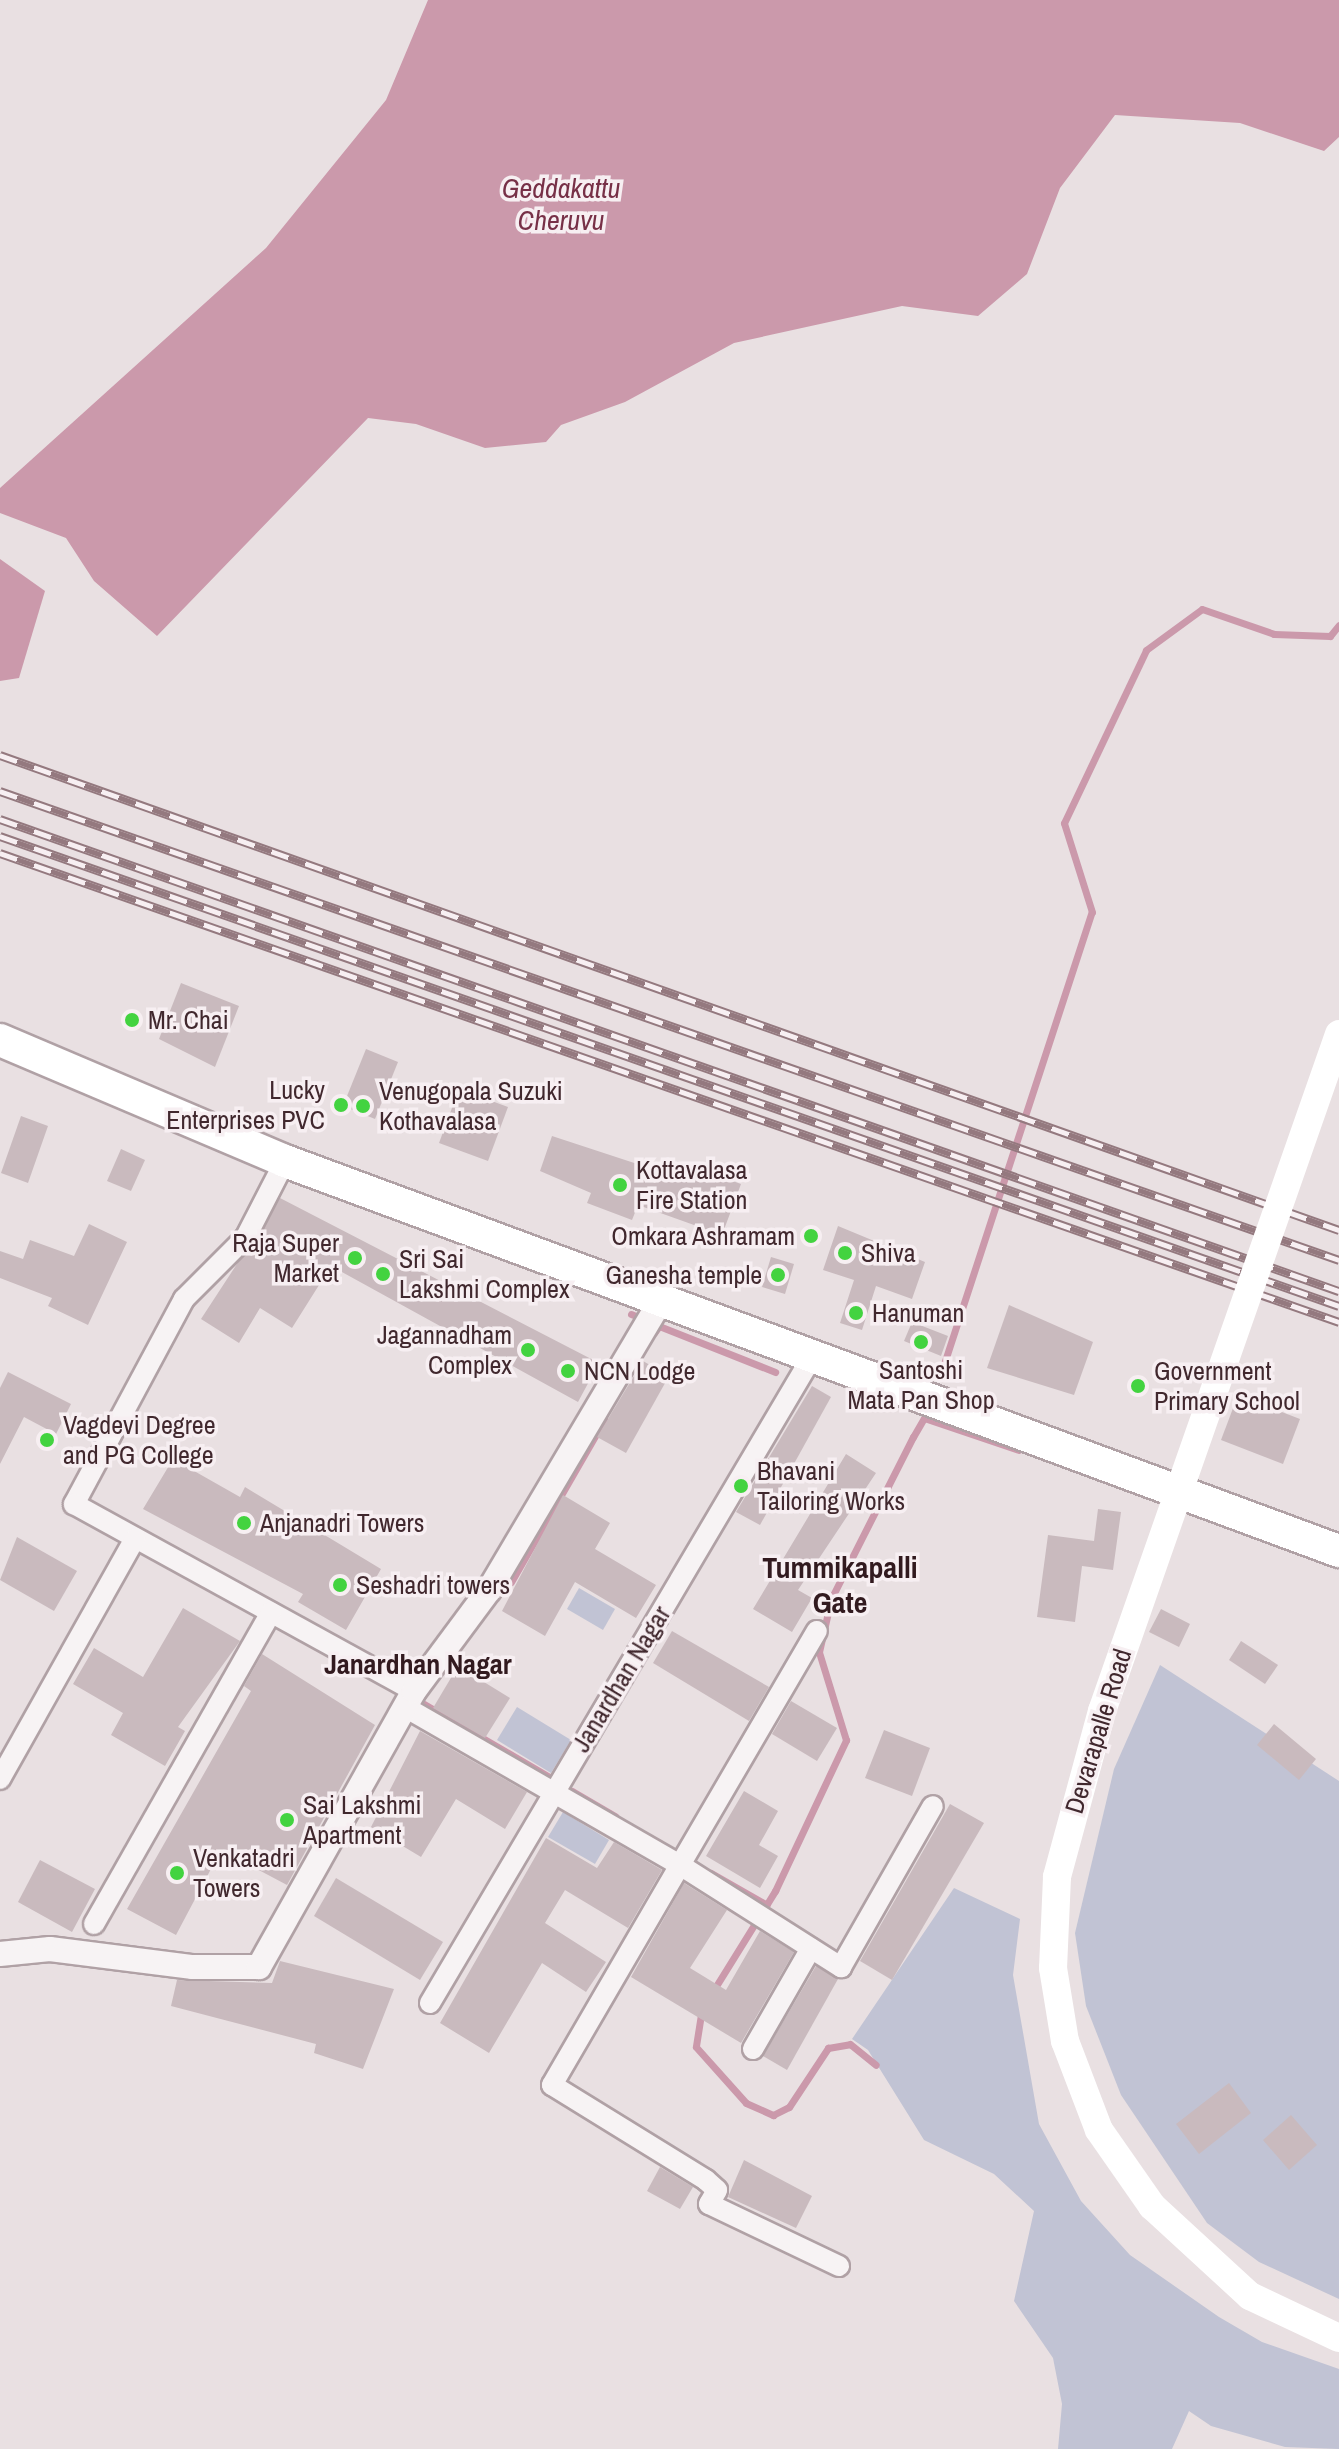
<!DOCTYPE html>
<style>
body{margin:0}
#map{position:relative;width:1339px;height:2449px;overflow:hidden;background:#e9e0e2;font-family:"Archivo Narrow",sans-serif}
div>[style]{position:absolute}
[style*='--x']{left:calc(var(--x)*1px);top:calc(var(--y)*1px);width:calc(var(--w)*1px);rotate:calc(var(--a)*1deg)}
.green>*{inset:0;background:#c1c3d4}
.water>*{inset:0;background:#cb99ab}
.stream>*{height:7px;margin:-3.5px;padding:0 3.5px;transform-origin:3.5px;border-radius:3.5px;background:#cb99ab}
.building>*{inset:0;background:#c9babe}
.roads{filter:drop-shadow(2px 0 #b0a1a5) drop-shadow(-2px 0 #b0a1a5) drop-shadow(0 2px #b0a1a5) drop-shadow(0 -2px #b0a1a5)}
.minor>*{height:20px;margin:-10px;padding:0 10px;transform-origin:10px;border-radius:10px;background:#f7f3f4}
.tertiary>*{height:24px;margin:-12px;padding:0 12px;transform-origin:12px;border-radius:12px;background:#f7f3f4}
.trunk>*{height:32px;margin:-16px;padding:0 16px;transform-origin:16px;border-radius:16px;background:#fff}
.rail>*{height:9px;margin-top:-4.5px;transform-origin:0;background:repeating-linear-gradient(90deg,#f7eff2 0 18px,#94797f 0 36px);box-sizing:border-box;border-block:2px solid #94797f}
.secondary-bridge>*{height:28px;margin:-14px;padding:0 14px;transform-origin:14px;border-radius:14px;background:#fff}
.dots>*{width:22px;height:22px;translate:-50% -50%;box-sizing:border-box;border:4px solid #f7eff2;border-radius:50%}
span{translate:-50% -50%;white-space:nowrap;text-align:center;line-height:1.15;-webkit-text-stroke:7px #f7eff2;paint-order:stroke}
.poi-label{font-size:26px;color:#41282e}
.left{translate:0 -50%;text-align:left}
.right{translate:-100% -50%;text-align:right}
.street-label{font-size:26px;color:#41282e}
.water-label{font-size:28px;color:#773047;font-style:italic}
.neighbourhood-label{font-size:28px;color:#321a1f;font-weight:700}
.quarter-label{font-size:30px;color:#321a1f;font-weight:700}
</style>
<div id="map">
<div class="green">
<div style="clip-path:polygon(579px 1588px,615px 1609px,603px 1630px,567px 1609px)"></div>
<div style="clip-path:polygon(1160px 1665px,1339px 1781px,1339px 2299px,1259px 2262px,1207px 2223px,1121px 2095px,1086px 2006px,1075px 1933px,1114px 1769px)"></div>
<div style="clip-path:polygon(517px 1707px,571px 1740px,551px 1773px,497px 1740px)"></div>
<div style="clip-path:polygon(563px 1812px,609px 1840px,595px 1864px,548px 1837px)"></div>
<div style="clip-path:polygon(954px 1888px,1020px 1919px,1013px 1975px,1039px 2124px,1081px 2201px,1130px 2255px,1219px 2317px,1262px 2342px,1339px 2369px,1339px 2449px,1285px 2447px,1211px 2426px,1189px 2411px,1172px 2449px,1058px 2449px,1062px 2404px,1053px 2358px,1014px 2301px,1034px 2211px,994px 2174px,924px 2140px,868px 2050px,852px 2039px)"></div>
</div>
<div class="water">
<div style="clip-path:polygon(428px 0,1339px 0,1339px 137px,1324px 151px,1240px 123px,1115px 115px,1060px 188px,1027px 274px,978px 316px,902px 306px,734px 343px,625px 402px,561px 425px,546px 442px,485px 448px,416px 424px,368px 418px,157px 636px,94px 581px,66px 538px,0 513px,0 488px,266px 248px,386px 100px)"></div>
<div style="clip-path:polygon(0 559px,45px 591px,19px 678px,0 681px)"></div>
</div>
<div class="stream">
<div style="--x:631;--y:1314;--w:5;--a:22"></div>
<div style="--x:654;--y:1333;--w:9;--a:-54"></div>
<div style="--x:659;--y:1326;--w:125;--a:21.6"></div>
<div style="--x:940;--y:1376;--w:488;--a:-71.9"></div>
<div style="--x:1092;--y:912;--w:93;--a:-107.5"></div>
<div style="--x:1064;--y:823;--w:191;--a:-64.6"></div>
<div style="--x:1146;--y:650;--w:69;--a:-36.2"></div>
<div style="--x:1202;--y:609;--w:76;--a:19.1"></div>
<div style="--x:1274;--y:634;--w:56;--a:2"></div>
<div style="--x:1330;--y:636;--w:14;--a:-51"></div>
<div style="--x:511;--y:1582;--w:187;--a:-60.1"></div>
<div style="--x:424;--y:1704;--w:149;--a:30.2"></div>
<div style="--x:572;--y:1791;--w:50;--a:30.2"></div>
<div style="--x:711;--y:1873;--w:64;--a:29.7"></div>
<div style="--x:713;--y:1991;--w:118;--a:-58.2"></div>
<div style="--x:775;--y:1891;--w:167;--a:-64.8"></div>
<div style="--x:846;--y:1740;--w:92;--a:-107.1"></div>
<div style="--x:819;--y:1652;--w:54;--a:-77.2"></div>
<div style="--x:831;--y:1599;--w:182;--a:-63.2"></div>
<div style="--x:913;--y:1437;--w:22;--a:-60"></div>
<div style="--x:924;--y:1418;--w:100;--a:18.6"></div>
<div style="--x:702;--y:2008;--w:39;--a:99"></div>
<div style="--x:696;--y:2047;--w:75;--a:48.2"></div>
<div style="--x:746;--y:2103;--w:30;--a:24"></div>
<div style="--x:773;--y:2115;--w:18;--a:-27"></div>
<div style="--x:789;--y:2107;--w:71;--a:-56.5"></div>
<div style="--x:828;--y:2048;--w:22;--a:-10"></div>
<div style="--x:850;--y:2044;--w:33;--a:39"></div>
</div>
<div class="building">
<div style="clip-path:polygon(181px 983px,239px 1006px,215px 1067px,159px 1039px)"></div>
<div style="clip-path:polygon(366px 1049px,398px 1062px,375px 1119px,343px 1106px)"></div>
<div style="clip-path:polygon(459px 1089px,508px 1107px,488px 1161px,439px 1143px)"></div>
<div style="clip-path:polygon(21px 1116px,48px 1126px,28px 1183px,1px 1173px)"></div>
<div style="clip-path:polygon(552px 1136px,680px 1178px,685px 1164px,741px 1184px,722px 1235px,638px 1205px,632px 1220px,587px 1203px,591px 1193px,540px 1171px)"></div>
<div style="clip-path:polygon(121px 1149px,145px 1160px,131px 1191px,107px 1181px)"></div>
<div style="clip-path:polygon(280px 1198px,599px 1363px,578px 1402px,331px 1266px,292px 1328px,260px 1308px,239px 1343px,201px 1319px)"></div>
<div style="clip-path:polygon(89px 1224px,127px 1242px,88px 1325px,48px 1306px,52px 1298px,0 1278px,0 1251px,23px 1259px,30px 1240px,74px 1256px)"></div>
<div style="clip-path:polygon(838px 1226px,925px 1262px,912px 1299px,876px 1286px,862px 1330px,840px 1323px,854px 1280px,823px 1270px)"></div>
<div style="clip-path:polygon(771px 1257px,794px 1264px,785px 1294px,762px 1287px)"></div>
<div style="clip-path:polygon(1009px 1305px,1093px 1342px,1074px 1395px,987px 1368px)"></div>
<div style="clip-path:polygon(912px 1322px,948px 1336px,941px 1356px,904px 1341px)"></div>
<div style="clip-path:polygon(643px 1361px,669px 1376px,626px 1453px,597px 1437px)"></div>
<div style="clip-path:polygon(8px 1372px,71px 1404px,56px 1434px,24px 1417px,0 1464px,0 1388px)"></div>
<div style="clip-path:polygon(812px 1386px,831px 1397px,760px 1525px,736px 1512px)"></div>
<div style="clip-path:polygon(1238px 1395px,1300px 1419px,1283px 1464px,1221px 1440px)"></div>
<div style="clip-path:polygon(846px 1454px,876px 1473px,798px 1590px,812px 1598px,792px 1632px,753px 1609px)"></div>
<div style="clip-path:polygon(173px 1459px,240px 1497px,245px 1487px,381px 1569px,346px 1630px,298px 1602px,303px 1594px,143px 1509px)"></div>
<div style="clip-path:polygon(563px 1495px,610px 1523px,595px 1549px,656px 1585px,636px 1618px,575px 1582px,545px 1636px,502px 1611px)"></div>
<div style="clip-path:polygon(1098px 1509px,1121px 1512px,1113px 1570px,1082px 1566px,1075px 1622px,1037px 1617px,1048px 1535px,1094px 1541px)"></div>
<div style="clip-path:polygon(17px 1537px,77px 1571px,54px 1611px,0 1580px)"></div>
<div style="clip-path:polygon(183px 1608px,240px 1641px,178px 1727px,185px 1731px,165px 1766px,111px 1735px,123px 1713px,73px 1684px,94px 1648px,143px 1677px)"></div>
<div style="clip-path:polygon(1161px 1609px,1190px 1624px,1179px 1647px,1149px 1632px)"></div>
<div style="clip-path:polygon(672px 1631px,769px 1687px,749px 1721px,653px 1663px)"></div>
<div style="clip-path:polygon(1241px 1641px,1278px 1665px,1265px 1684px,1229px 1660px)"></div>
<div style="clip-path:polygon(262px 1654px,375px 1725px,287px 1885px,221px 1850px,176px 1935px,127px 1909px,251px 1691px,244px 1686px)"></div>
<div style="clip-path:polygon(458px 1666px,510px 1698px,485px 1738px,433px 1708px)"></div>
<div style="clip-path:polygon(791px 1701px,837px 1728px,817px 1761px,772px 1734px)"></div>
<div style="clip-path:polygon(1274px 1724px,1316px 1759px,1299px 1780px,1257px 1745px)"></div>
<div style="clip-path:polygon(884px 1730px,930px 1748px,912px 1796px,865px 1778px)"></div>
<div style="clip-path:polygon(420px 1731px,527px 1792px,505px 1829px,456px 1799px,421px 1857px,371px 1827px)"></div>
<div style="clip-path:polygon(744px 1791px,778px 1811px,759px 1845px,778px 1856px,760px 1888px,706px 1856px)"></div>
<div style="clip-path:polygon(950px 1804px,984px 1823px,892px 1980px,860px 1961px)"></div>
<div style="clip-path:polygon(546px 1838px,597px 1868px,614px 1842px,662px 1870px,628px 1928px,565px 1890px,545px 1923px,606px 1962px,586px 1992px,542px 1963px,489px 2053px,440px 2023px)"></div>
<div style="clip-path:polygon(40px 1860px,95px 1889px,72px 1932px,18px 1902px)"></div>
<div style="clip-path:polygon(336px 1878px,443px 1942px,420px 1980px,314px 1916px)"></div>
<div style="clip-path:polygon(684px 1883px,727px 1910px,690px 1968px,726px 1990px,760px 1931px,794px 1952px,741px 2043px,631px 1977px)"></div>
<div style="clip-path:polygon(280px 1961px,394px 1989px,363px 2069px,314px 2053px,316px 2044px,171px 2006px,177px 1980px,272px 1983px)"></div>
<div style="clip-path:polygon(816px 1966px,838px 1979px,787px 2070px,763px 2056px)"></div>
<div style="clip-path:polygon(1229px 2083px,1251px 2113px,1199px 2154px,1176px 2124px)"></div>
<div style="clip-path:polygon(1291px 2115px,1317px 2145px,1289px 2170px,1263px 2140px)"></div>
<div style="clip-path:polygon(744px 2160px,812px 2196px,796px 2228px,728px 2197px)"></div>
<div style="clip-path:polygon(660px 2167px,693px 2187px,680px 2209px,647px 2191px)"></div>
</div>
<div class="roads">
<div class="minor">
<div style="--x:285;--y:1161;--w:85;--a:117.2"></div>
<div style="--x:246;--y:1237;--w:88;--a:135"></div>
<div style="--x:184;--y:1299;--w:233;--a:118.2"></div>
<div style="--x:74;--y:1504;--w:388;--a:28.8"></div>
<div style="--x:405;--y:1707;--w:317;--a:29.9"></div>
<div style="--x:680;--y:1865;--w:271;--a:-59.7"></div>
<div style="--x:0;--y:1779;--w:276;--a:-60.7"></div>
<div style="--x:94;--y:1924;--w:358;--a:-60.4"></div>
<div style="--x:430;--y:2003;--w:753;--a:-59.41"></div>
<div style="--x:753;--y:2049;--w:116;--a:-60.1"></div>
<div style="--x:839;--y:2266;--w:144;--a:-154.5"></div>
<div style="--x:709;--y:2204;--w:16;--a:-60"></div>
<div style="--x:717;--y:2190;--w:15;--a:-138"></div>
<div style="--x:706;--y:2180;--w:181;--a:-148.3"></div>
<div style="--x:552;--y:2085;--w:255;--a:-59.8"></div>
<div style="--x:680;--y:1865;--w:191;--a:32.4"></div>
<div style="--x:841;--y:1967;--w:185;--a:-60.3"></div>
</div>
<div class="tertiary">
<div style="--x:0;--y:1954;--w:50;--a:-5.7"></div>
<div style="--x:50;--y:1949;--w:144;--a:7.2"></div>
<div style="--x:193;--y:1967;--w:66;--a:0"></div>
<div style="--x:259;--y:1967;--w:317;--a:-60.7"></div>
<div style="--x:414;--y:1691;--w:126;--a:-53.4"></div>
<div style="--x:489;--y:1590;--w:337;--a:-59.3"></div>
</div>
<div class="trunk">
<div style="--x:0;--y:1040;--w:310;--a:23"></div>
<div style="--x:285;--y:1161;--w:1124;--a:20.31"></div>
</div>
</div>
<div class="rail">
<div style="--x:0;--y:755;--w:1421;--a:19.53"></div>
<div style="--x:0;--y:791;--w:1419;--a:19.3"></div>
<div style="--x:0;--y:819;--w:1420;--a:19.42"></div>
<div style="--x:0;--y:836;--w:1419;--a:19.34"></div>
<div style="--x:0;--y:853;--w:1419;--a:19.3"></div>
</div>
<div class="secondary-bridge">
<div style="--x:1339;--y:1034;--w:717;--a:109.29"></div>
<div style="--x:1102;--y:1711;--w:172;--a:105.2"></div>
<div style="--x:1057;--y:1877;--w:91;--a:92.5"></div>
<div style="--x:1053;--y:1968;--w:74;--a:80.7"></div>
<div style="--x:1065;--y:2041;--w:95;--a:69.1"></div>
<div style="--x:1099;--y:2130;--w:93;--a:55.1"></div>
<div style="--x:1152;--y:2206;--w:133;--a:42.6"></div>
<div style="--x:1250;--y:2296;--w:98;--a:25.3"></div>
</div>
<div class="dots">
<div style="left:132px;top:1020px;background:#43d340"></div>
<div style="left:341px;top:1105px;background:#43d340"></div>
<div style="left:363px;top:1106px;background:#43d340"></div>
<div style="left:620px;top:1185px;background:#43d340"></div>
<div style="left:811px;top:1236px;background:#43d340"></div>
<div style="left:845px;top:1253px;background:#43d340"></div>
<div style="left:355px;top:1258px;background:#43d340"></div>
<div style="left:383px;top:1274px;background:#43d340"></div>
<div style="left:778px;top:1275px;background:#43d340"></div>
<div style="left:856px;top:1313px;background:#43d340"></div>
<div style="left:921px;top:1342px;background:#43d340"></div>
<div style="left:528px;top:1350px;background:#43d340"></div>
<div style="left:568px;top:1371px;background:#43d340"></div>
<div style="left:1138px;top:1386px;background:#43d340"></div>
<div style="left:47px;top:1440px;background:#43d340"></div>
<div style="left:741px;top:1486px;background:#43d340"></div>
<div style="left:244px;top:1523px;background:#43d340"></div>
<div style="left:340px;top:1585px;background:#43d340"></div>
<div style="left:287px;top:1820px;background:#43d340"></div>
<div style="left:177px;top:1873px;background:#43d340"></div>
</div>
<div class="poi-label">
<span class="left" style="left:148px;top:1020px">Mr. Chai</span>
<span class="right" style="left:325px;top:1105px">Lucky<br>Enterprises PVC</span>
<span class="left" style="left:379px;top:1106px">Venugopala Suzuki<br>Kothavalasa</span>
<span class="left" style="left:636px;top:1185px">Kottavalasa<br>Fire Station</span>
<span class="right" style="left:795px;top:1236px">Omkara Ashramam</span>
<span class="right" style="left:339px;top:1258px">Raja Super<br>Market</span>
<span class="left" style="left:861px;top:1253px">Shiva</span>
<span class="left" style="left:399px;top:1274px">Sri Sai<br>Lakshmi Complex</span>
<span class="right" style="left:762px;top:1275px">Ganesha temple</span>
<span class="left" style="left:872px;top:1313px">Hanuman</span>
<span class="right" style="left:512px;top:1350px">Jagannadham<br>Complex</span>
<span style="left:921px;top:1385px">Santoshi<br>Mata Pan Shop</span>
<span class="left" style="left:584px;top:1371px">NCN Lodge</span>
<span class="left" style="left:1154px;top:1386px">Government<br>Primary School</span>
<span class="left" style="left:63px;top:1440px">Vagdevi Degree<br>and PG College</span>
<span class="left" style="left:757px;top:1486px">Bhavani<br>Tailoring Works</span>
<span class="left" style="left:260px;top:1523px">Anjanadri Towers</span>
<span class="left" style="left:356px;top:1585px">Seshadri towers</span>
<span class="left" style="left:303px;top:1820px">Sai Lakshmi<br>Apartment</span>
<span class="left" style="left:193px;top:1873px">Venkatadri<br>Towers</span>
</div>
<div class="street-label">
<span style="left:621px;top:1679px;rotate:-59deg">Janardhan Nagar</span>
<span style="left:1098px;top:1731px;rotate:-73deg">Devarapalle Road</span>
</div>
<div class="water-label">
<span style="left:561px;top:204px">Geddakattu<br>Cheruvu</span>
</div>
<div class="neighbourhood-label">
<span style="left:418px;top:1664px">Janardhan Nagar</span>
</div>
<div class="quarter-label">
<span style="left:840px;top:1584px">Tummikapalli<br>Gate</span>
</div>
</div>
